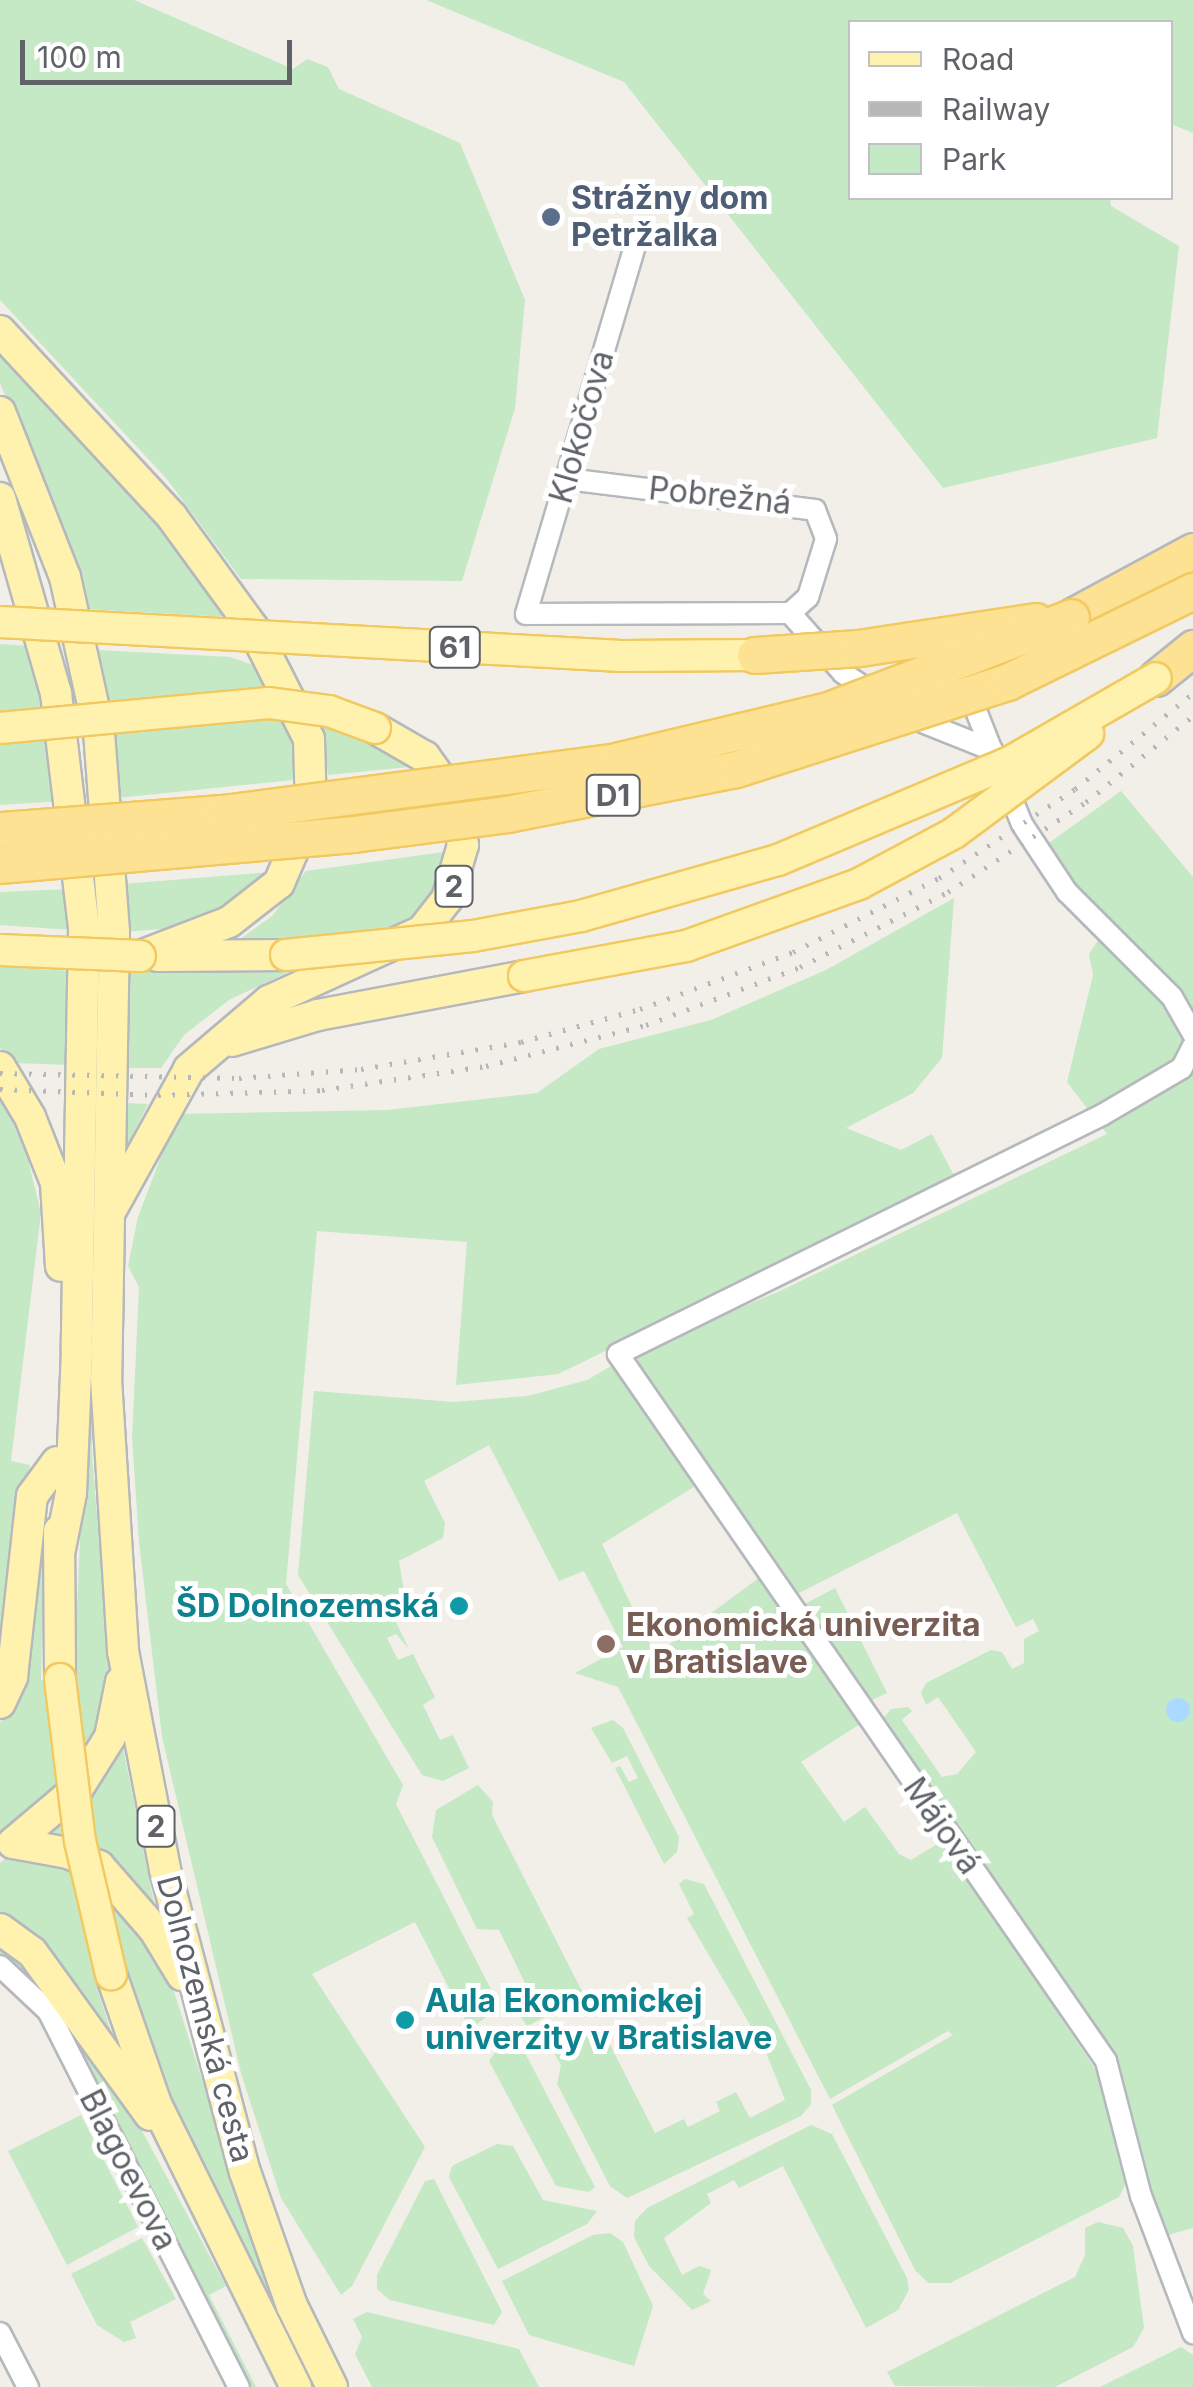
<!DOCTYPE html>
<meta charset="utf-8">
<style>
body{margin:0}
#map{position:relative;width:1193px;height:2387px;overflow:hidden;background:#f1efe8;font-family:Inter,sans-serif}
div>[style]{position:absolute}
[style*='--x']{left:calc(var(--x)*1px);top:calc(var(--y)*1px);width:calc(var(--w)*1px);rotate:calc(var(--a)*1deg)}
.green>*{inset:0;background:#c5e8c5}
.water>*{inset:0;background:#aadaff}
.round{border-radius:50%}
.roads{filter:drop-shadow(2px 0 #b5b8bc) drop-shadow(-2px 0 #b5b8bc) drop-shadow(0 2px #b5b8bc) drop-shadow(0 -2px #b5b8bc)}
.street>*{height:20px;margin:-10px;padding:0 10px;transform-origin:10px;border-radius:10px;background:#fff}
.primary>*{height:30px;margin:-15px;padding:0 15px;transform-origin:15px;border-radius:15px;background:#fff2af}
.highway>*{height:35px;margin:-17.5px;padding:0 17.5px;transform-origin:17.5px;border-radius:17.5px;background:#fde293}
.rail>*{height:5px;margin-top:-2.5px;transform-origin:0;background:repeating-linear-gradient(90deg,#b6b7b8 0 2.5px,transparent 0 14.5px)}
.bridges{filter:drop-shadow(2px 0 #f2c960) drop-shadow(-2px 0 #f2c960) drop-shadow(0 2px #f2c960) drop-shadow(0 -2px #f2c960)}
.primary-bridge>*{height:30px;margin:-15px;padding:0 15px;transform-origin:15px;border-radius:15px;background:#fff2af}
.highway-bridge>*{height:35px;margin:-17.5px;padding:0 17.5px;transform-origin:17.5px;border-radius:17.5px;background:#fde293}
.dots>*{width:28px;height:28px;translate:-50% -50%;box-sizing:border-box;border:5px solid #fff;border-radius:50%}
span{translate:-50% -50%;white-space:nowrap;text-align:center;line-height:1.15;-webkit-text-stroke:10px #fff;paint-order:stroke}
.shield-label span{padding:2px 8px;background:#fff;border:2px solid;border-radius:8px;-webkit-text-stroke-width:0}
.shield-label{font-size:30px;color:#5f6368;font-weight:700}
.service-label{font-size:32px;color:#4e5e75;font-weight:700}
.left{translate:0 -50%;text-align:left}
.street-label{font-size:32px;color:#5f6368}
.culture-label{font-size:32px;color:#0d838f;font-weight:700}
.right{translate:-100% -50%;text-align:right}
.education-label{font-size:32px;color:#785e54;font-weight:700}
.legend{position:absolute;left:848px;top:20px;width:325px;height:180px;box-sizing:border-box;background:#fff;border:2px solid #bfc1c3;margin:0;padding:12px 18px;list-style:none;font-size:30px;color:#5f6368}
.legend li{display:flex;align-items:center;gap:20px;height:50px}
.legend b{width:50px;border:2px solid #bfc1c3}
.scale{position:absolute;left:20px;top:40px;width:272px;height:45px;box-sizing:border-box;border:5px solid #5f6368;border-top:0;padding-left:12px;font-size:30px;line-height:35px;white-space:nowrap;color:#5f6368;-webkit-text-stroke:8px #fff;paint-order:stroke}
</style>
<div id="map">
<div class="green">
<div style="clip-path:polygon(0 0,134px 0,293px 69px,307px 59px,328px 67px,339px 89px,460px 143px,525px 300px,515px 408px,462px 581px,241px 579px,166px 478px,0 300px)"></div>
<div style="clip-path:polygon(426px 0,1193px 0,1193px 133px,1171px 124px,1170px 22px,850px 22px,850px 198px,1110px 198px,1111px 206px,1179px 246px,1157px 438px,943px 488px,624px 82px)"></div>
<div style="clip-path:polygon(0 353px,135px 492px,229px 617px,86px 609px,64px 534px,0 383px)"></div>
<div style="clip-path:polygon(0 644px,31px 646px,46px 708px,0 712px)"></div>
<div style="clip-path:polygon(97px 650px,230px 657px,262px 668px,274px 688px,107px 701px)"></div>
<div style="clip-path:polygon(265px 717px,291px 721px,303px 779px,117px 798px,111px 730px)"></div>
<div style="clip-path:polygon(320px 725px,370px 740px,419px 766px,328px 775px)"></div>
<div style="clip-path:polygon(53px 739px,62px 801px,0 805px,0 744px)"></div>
<div style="clip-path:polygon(1121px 791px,1193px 877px,1193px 2228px,1164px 2236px,1113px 2053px,881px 1721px,891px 1709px,908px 1707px,912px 1711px,902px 1720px,942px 1777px,957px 1774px,976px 1752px,938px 1697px,926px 1705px,921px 1693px,926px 1683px,991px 1650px,1002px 1652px,1012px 1669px,1024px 1663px,1024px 1639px,1039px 1631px,1033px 1619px,1016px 1627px,957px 1513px,789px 1598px,636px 1366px,635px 1352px,780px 1291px,1107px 1134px,1067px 1082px,1093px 975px,1089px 954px,1106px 928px,1090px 899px,1031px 856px)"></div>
<div style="clip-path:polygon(451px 851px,425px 906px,398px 932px,236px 942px,272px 916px,306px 871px)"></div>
<div style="clip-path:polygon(271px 872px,253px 892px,190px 927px,124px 932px,122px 884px)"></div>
<div style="clip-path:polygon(71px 889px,72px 930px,0 925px,0 892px)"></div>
<div style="clip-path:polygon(954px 898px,942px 1058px,913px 1093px,846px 1128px,901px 1150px,932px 1134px,957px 1181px,558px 1374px,456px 1385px,467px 1242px,317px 1231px,286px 1584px,403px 1785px,396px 1804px,500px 2007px,470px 2029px,415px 1922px,312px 1974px,425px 2147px,352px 2286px,341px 2295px,281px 2198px,241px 2073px,162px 1737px,139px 1542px,132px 1438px,139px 1287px,128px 1266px,138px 1217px,177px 1114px,387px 1110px,537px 1093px,599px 1049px,711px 1020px,826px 970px)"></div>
<div style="clip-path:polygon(0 967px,72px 971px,70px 1065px,15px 1063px,0 1048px)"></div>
<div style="clip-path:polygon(127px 971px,288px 972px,229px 1000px,184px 1035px,161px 1068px,125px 1068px)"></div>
<div style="clip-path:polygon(0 1097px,25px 1147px,41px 1213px,11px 1461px,30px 1465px,0 1682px)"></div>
<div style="clip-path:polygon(126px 1103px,148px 1104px,125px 1150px)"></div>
<div style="clip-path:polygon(94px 1219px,92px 1453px,110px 1680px,86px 1765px,12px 1832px,0 1832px,0 1723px,21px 1670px,45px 1482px,41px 1680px,74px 1678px)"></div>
<div style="clip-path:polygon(613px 1365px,697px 1485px,602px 1544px,655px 1655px,760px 1577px,860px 1724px,801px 1762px,844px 1822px,865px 1807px,899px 1854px,911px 1860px,942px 1841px,1105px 2084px,1127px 2181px,1119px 2197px,950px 2283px,928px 2283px,915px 2270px,832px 2105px,953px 2035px,948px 2031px,830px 2099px,618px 1687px,575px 1673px,623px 1647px,584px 1571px,559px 1581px,489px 1445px,424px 1481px,445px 1523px,443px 1538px,399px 1561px,404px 1591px,386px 1601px,409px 1649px,396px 1634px,387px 1638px,398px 1660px,413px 1654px,435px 1697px,423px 1705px,440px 1740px,453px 1735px,469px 1768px,443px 1781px,422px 1775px,298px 1575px,314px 1391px,454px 1402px,528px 1396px,587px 1380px)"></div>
<div style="clip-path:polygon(835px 1588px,887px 1693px,870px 1701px,862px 1700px,797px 1608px)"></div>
<div style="clip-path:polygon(613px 1720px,623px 1728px,679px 1837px,677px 1852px,664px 1864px,615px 1768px,620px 1766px,629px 1782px,638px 1778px,627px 1756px,612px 1763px,591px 1728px)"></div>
<div style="clip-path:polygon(120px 1732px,157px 1918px,39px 1836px)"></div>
<div style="clip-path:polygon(478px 1785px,493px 1802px,492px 1815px,585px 1997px,527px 2026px,515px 2008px,528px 1989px,499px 1930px,477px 1929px,432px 1837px,436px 1810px)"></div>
<div style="clip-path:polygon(12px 1853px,63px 1860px,105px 1880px,164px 1960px,273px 2303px,190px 2149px,127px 1969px,94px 1979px,125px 2075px,0 1924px,0 1863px)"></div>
<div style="clip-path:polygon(685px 1879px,704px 1884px,811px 2090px,811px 2104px,801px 2116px,627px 2198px,610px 2186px,557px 2084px,561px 2065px,554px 2053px,602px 2029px,655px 2133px,684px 2119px,688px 2127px,720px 2111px,716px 2102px,736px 2092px,750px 2118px,785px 2100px,765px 2050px,687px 1918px,694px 1914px,679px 1884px)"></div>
<div style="clip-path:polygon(0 1937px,103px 2059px,226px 2286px,209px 2295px,256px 2387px,249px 2387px,57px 2013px,35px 1984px,0 1957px)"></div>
<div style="clip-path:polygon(512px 2028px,595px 2187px,589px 2192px,556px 2186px,489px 2061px)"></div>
<div style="clip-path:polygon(81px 2115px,138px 2227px,67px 2265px,8px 2151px)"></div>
<div style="clip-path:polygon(811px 2125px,832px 2134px,907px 2278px,909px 2290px,898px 2310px,866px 2328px,783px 2166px,739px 2188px,734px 2180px,707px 2194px,711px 2203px,664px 2238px,682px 2275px,699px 2266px,711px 2270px,703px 2294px,711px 2301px,692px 2310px,649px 2266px,634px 2237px,635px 2221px,647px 2208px)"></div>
<div style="clip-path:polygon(497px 2144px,513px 2146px,543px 2200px,597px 2211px,587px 2224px,498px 2269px,449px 2177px,452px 2166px)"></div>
<div style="clip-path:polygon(434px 2179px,502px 2312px,494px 2325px,390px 2300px,377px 2289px,377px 2275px,425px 2181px)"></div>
<div style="clip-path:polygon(1098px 2222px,1123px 2228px,1133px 2246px,1144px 2328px,1133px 2347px,1055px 2387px,895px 2386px,887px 2372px,1075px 2277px,1085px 2255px,1085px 2228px)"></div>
<div style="clip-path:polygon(610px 2233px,623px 2242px,653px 2306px,634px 2366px,529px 2335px,502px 2281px,593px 2235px)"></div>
<div style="clip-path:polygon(142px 2238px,176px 2299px,130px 2322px,136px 2338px,124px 2342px,97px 2325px,71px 2274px)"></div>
<div style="clip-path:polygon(367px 2312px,519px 2349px,539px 2387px,372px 2387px,355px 2354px,362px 2337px,353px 2319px)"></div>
<div style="clip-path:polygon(1181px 2347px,1193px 2355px,1193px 2387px,1100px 2387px)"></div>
</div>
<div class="water">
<div class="round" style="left:1166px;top:1698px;width:24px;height:24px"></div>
</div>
<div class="roads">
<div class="street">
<div style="--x:637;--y:239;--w:391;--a:106.5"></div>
<div style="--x:526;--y:614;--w:264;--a:-0.2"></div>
<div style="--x:790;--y:613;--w:80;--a:48.5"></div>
<div style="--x:843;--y:673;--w:37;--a:34"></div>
<div style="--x:567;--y:479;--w:250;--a:7.1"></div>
<div style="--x:815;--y:510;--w:31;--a:69"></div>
<div style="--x:826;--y:539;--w:61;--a:107.2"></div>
<div style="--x:808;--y:597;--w:24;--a:138"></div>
<div style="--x:971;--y:698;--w:62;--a:68.4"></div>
<div style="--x:902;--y:714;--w:97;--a:21.8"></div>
<div style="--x:1005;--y:782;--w:45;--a:68"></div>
<div style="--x:1022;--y:824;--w:82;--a:56.5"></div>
<div style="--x:1067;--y:892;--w:148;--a:45"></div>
<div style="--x:1172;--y:997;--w:43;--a:60.4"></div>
<div style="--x:1193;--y:1046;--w:25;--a:117"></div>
<div style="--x:1182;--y:1068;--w:93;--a:149.6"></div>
<div style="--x:1102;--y:1115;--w:540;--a:153.72"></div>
<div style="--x:618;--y:1354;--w:859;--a:55.38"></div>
<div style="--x:1106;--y:2061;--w:139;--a:75.5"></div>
<div style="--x:1141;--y:2196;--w:147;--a:69.2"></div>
<div style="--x:0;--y:1966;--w:66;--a:43.2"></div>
<div style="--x:48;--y:2011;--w:422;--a:63.1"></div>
<div style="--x:0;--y:2333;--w:61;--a:62.6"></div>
</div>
<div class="primary">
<div style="--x:0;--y:331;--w:253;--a:47.2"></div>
<div style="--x:172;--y:517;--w:137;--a:53.9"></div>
<div style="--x:253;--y:628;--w:124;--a:63.2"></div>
<div style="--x:309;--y:739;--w:70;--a:88.4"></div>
<div style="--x:311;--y:809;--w:81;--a:113.4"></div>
<div style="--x:279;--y:883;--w:63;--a:142"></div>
<div style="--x:229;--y:922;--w:95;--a:159.1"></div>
<div style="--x:0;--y:412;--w:177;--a:68.5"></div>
<div style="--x:65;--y:577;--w:159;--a:77.6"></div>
<div style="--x:99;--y:732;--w:201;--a:85.7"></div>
<div style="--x:114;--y:932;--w:447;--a:91"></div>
<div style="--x:106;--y:1379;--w:273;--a:86.4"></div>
<div style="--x:123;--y:1651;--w:223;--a:79.1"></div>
<div style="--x:165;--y:1870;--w:312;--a:75.2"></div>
<div style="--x:245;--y:2172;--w:142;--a:70.7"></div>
<div style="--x:292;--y:2306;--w:90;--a:63.7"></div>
<div style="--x:0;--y:498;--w:203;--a:74"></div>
<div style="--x:56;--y:693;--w:237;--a:83.2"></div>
<div style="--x:84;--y:928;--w:422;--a:91"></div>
<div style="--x:77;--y:1350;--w:143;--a:92.4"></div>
<div style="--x:71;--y:1493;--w:57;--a:101.1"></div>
<div style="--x:158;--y:956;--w:128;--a:-0.4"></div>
<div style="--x:232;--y:1041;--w:90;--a:-16.8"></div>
<div style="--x:318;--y:1015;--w:210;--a:-10.7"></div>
<div style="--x:0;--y:1067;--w:58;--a:59"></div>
<div style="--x:30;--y:1117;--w:71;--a:68.5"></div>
<div style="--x:56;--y:1183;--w:83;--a:86.6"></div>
<div style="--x:111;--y:1210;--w:161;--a:-61"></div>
<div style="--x:189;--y:1069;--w:105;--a:-40.4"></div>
<div style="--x:269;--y:1001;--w:168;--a:-24.6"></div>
<div style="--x:422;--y:931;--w:41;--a:-52"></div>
<div style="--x:447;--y:899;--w:56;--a:-73.5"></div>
<div style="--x:463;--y:845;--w:47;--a:-99.9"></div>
<div style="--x:455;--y:799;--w:52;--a:-125.5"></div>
<div style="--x:425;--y:757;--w:58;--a:-149.9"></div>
<div style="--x:59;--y:1531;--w:148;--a:89.6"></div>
<div style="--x:0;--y:1703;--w:29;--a:-65"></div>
<div style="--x:12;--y:1677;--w:182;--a:-83.7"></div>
<div style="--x:32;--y:1496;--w:42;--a:-53.7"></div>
<div style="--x:13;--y:1843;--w:56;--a:10.3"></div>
<div style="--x:68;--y:1853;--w:34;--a:23"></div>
<div style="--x:99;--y:1866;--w:84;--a:48.9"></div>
<div style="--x:154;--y:1929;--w:54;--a:58.7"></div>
<div style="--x:13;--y:1843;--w:85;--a:-40.2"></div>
<div style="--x:78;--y:1788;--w:60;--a:-57.9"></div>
<div style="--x:110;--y:1737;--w:56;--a:-78.7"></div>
<div style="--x:0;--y:1929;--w:39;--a:36"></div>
<div style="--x:32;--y:1952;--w:201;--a:54.1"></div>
<div style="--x:111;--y:1974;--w:138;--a:70.9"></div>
<div style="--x:156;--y:2104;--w:316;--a:63.7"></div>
</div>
<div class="highway">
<div style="--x:1071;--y:617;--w:139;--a:-28.4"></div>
<div style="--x:1156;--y:678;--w:48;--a:-39"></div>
</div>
</div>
<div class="rail">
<div style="--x:0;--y:1073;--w:239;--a:1.2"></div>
<div style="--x:239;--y:1078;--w:122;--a:-4.2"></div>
<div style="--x:361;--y:1069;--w:162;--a:-9.6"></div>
<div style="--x:521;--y:1042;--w:123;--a:-15.5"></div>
<div style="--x:640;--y:1009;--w:163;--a:-20.4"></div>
<div style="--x:793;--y:952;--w:164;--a:-26.9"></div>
<div style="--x:939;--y:878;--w:163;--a:-33.2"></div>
<div style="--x:1075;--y:789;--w:152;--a:-39.1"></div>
<div style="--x:0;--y:1089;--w:158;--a:2.2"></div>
<div style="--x:158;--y:1095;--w:164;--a:-1.7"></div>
<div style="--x:322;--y:1090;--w:166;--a:-8.3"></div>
<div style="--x:486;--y:1066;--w:165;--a:-14.4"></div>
<div style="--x:646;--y:1025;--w:165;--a:-20.6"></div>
<div style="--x:800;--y:967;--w:166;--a:-26.9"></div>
<div style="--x:948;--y:892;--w:165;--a:-33.1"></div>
<div style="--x:1086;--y:802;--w:137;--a:-38.8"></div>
</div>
<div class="bridges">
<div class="primary-bridge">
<div style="--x:0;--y:622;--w:622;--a:3.13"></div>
<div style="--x:621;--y:656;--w:134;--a:-0.4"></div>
<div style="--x:0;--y:728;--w:270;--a:-5.3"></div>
<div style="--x:269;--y:703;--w:61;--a:7.6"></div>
<div style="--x:329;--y:711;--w:49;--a:20.3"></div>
<div style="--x:0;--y:950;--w:140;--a:2.5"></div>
<div style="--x:286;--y:955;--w:188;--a:-5.8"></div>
<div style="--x:473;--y:936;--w:110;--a:-10.5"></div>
<div style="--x:581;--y:916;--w:205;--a:-15.9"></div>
<div style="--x:778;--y:860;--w:252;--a:-22.9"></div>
<div style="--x:1010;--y:762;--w:168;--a:-29.9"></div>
<div style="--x:524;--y:976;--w:165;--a:-10.5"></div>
<div style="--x:686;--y:946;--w:184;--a:-19.7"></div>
<div style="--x:859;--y:884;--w:108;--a:-28.2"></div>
<div style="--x:954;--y:833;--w:167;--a:-36.5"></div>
<div style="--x:60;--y:1679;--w:163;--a:83"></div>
<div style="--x:80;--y:1841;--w:137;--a:76.9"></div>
</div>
<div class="highway-bridge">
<div style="--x:755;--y:655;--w:104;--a:-3.9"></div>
<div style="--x:859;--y:648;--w:178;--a:-8.7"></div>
<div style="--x:0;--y:830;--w:224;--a:-4.4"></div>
<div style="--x:223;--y:813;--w:396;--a:-7.5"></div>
<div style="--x:616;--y:761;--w:218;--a:-13.5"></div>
<div style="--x:828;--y:710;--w:260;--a:-20.9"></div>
<div style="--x:0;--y:865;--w:354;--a:-5"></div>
<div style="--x:353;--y:834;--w:155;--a:-7.4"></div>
<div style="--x:507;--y:814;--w:233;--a:-11.1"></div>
<div style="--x:736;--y:769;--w:285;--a:-17.8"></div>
<div style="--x:1007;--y:682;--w:207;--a:-26.1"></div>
</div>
</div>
<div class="dots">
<div style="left:551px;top:217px;background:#5c6f8a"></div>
<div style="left:459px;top:1606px;background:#0f9aa8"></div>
<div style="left:606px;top:1644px;background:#8d6e63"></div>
<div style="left:405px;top:2020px;background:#0f9aa8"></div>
</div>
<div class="shield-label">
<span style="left:455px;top:647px">61</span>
<span style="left:613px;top:795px">D1</span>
<span style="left:454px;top:886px">2</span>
<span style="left:156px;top:1826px">2</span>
</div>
<div class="service-label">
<span class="left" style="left:571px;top:217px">Strážny dom<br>Petržalka</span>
</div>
<div class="street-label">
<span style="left:582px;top:427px;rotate:-74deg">Klokočova</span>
<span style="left:720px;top:496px;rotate:6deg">Pobrežná</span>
<span style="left:942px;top:1826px;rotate:55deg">Májová</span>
<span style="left:205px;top:2019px;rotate:75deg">Dolnozemská cesta</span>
<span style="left:128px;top:2170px;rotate:63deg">Blagoevova</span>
</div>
<div class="culture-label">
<span class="right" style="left:439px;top:1606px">ŠD Dolnozemská</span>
<span class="left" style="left:425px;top:2020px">Aula Ekonomickej<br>univerzity v Bratislave</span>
</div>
<div class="education-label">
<span class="left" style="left:626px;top:1644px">Ekonomická univerzita<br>v Bratislave</span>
</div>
<ul class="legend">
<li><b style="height:12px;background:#fff2af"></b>Road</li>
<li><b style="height:12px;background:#b6b7b8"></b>Railway</li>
<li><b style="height:28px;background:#c5e8c5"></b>Park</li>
</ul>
<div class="scale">100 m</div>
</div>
